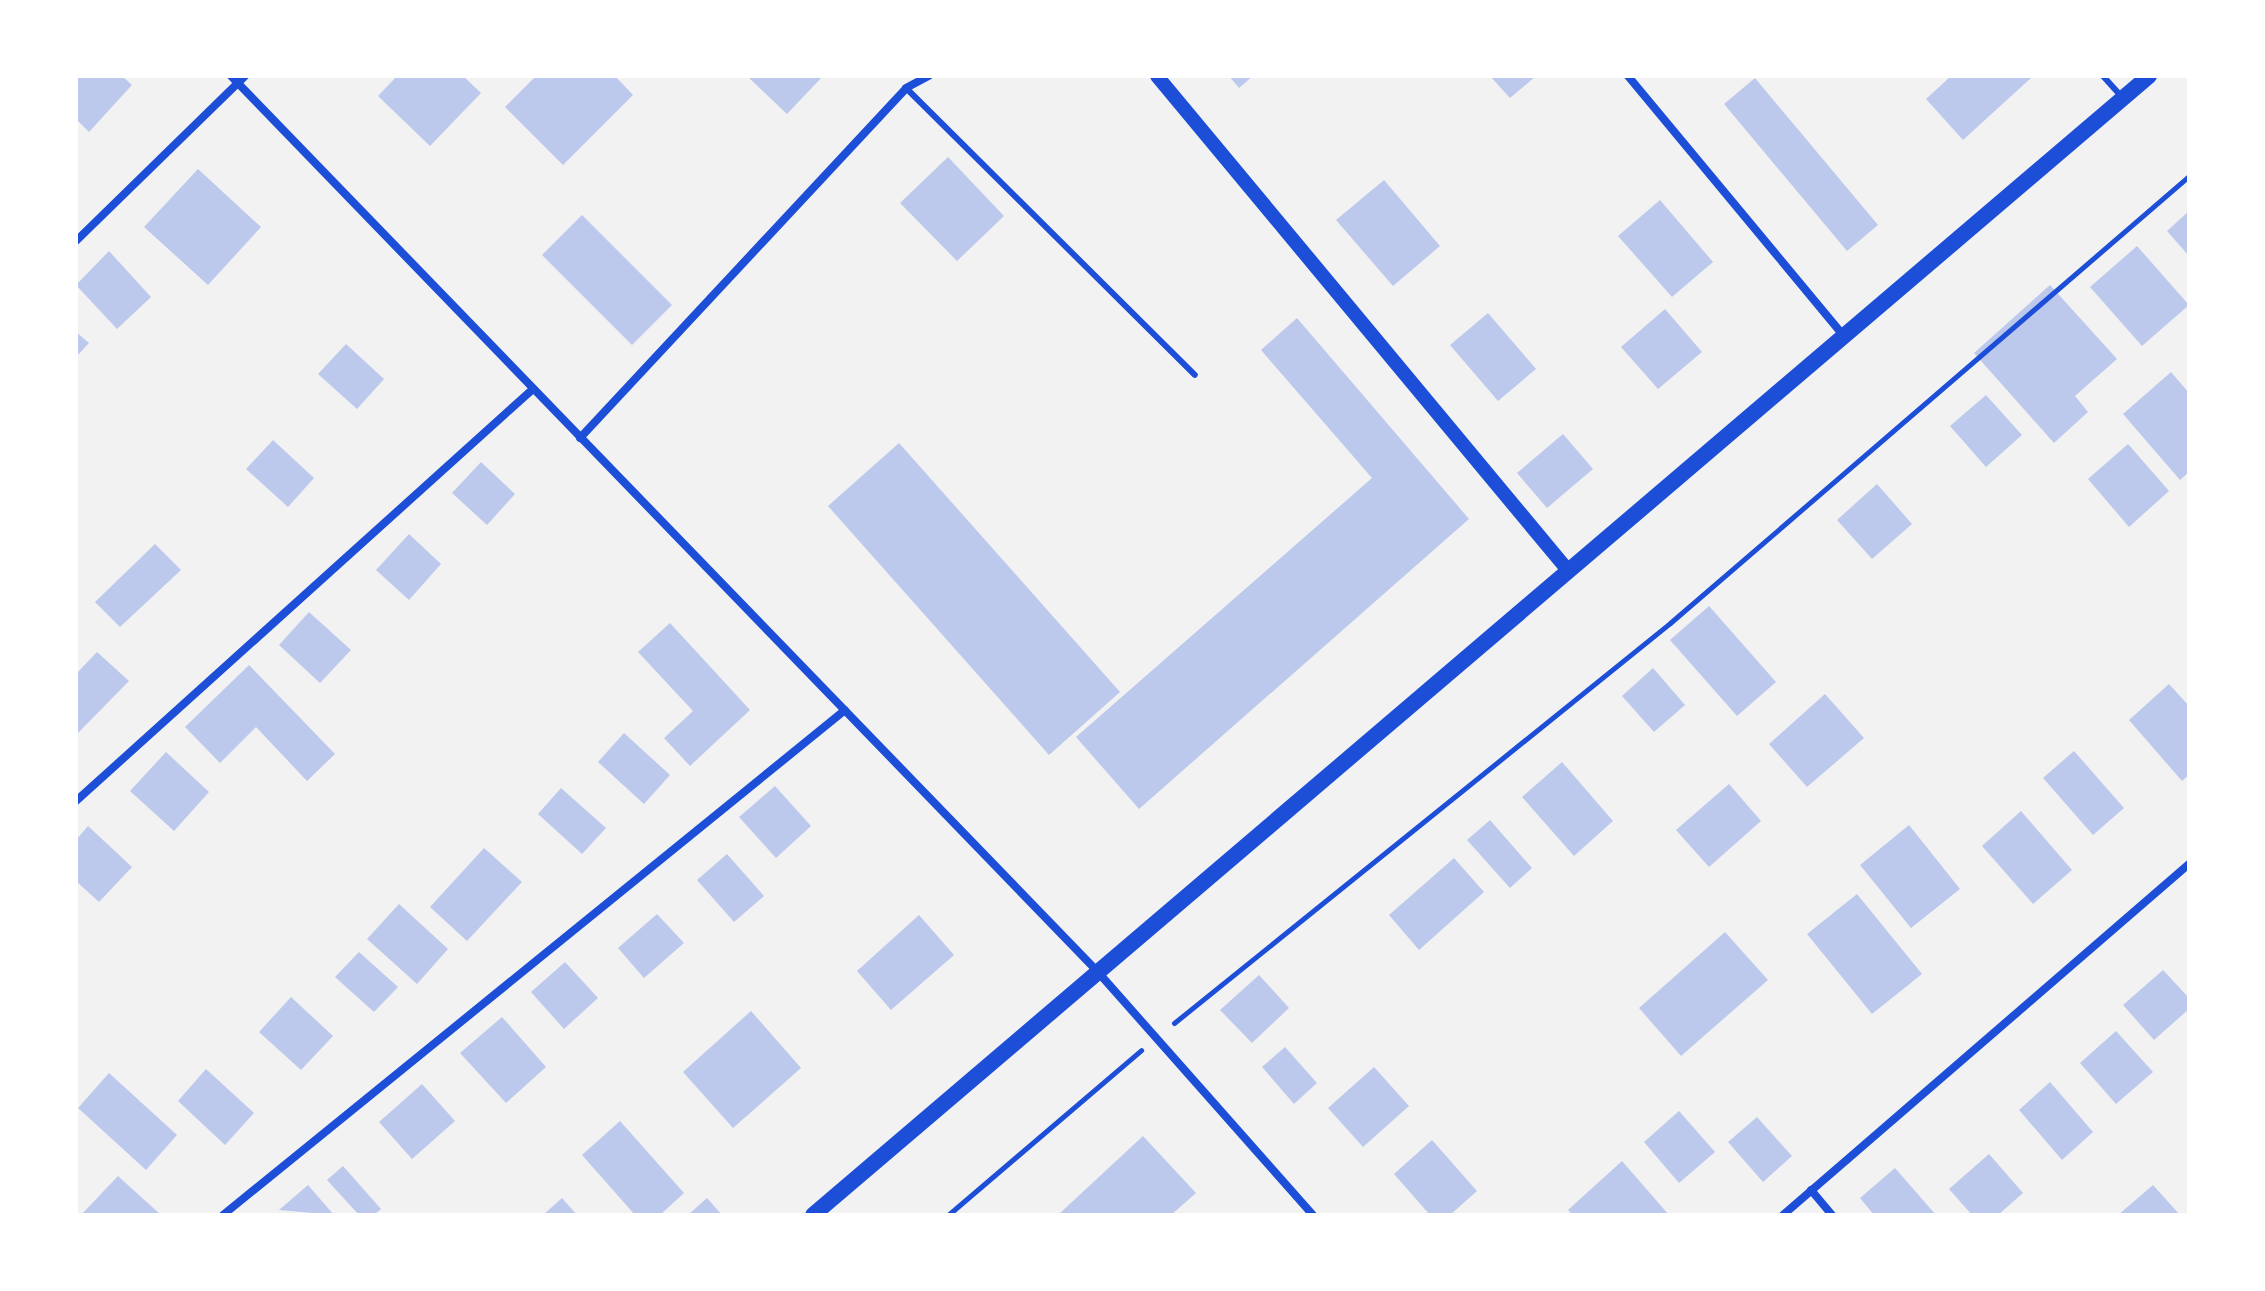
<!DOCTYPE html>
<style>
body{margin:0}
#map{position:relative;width:2265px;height:1291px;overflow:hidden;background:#f2f2f2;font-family:"Work Sans",sans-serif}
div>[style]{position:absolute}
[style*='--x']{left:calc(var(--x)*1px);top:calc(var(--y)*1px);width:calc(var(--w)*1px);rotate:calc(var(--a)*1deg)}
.building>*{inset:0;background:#bdc9ec}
.path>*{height:5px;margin:-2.5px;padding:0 2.5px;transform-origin:2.5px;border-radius:2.5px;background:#1d4ed8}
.service>*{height:6px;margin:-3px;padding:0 3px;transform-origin:3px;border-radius:3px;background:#1d4ed8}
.minor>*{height:8px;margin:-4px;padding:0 4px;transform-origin:4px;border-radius:4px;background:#1d4ed8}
.tertiary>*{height:14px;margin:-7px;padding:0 7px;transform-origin:7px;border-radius:7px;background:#1d4ed8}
.secondary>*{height:16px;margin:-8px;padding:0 8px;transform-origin:8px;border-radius:8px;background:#1d4ed8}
span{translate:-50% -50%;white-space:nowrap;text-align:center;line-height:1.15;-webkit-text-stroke:6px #fff;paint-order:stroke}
.frame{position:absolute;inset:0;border:78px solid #fff;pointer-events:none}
</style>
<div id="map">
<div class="building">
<div style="clip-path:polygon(76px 76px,122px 76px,132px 85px,89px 132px,76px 119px)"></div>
<div style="clip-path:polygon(397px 76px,463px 76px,481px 93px,430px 146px,378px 96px)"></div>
<div style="clip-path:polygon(536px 76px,615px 76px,633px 95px,563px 165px,505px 107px)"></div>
<div style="clip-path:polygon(747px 76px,823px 76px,787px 114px)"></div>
<div style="clip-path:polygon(1229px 76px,1253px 76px,1239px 88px)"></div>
<div style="clip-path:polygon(1490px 76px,1536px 76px,1510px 98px)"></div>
<div style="clip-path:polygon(1951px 76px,2029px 76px,2031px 78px,1963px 140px,1926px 99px)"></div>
<div style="clip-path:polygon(1755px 78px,1878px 225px,1847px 251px,1724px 104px)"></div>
<div style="clip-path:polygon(948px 157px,1004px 216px,957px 261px,900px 203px)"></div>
<div style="clip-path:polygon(198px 169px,261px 227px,208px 285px,144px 227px)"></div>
<div style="clip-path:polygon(1384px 180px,1440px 246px,1393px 286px,1336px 220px)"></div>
<div style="clip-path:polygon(1660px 200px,1713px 262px,1672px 297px,1618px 236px)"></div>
<div style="clip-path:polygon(2189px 211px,2189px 256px,2167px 231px)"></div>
<div style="clip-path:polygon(582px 215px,672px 305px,632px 345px,542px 255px)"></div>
<div style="clip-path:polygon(2137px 246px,2189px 305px,2142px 346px,2090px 287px)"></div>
<div style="clip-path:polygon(109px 251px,151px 297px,117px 329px,76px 285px)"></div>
<div style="clip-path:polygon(2050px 285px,2117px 359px,2075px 396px,2088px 412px,2054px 443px,1974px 353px)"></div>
<div style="clip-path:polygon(1665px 309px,1702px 352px,1658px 389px,1621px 347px)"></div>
<div style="clip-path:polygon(1488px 313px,1536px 369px,1498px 401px,1450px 345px)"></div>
<div style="clip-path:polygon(1297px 318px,1469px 519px,1139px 809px,1076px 737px,1372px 478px,1261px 350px)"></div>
<div style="clip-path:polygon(76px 332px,89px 343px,76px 357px)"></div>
<div style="clip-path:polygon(346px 344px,384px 379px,357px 409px,318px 374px)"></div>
<div style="clip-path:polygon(2171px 372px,2189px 393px,2189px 472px,2180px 480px,2123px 414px)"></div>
<div style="clip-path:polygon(1986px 395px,2022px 435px,1986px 467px,1950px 426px)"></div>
<div style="clip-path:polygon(1563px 434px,1593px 469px,1547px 508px,1517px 473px)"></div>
<div style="clip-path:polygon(273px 440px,314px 478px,288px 507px,246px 469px)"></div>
<div style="clip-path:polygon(899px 443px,1120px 692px,1049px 755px,828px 506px)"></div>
<div style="clip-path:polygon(2128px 444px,2169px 491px,2129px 527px,2088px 479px)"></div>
<div style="clip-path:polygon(481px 462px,515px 494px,487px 525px,452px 493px)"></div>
<div style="clip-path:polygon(1877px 484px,1912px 524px,1872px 559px,1837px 520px)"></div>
<div style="clip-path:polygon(409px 534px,441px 564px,409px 600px,376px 570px)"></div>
<div style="clip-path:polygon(155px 544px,181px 570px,120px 627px,95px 602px)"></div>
<div style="clip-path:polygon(1709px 606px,1776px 682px,1737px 716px,1670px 640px)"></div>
<div style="clip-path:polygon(309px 612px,351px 650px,320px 683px,279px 645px)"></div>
<div style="clip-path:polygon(670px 623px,750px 710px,690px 766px,664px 738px,693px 711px,638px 652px)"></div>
<div style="clip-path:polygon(97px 652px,129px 681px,76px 735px,76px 674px)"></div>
<div style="clip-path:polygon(249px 665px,335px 754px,307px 781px,256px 727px,220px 763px,185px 727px)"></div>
<div style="clip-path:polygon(1653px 668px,1685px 705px,1654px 732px,1622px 696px)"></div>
<div style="clip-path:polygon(2169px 684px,2189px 706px,2189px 775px,2182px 781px,2129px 720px)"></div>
<div style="clip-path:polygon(1825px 694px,1864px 738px,1807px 787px,1769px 744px)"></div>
<div style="clip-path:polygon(624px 733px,670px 775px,644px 804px,598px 762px)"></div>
<div style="clip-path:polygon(2074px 751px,2124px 808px,2093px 835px,2043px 778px)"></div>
<div style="clip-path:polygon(166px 752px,209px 792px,174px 831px,130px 791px)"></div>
<div style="clip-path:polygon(1562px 762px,1613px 821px,1574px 856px,1522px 797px)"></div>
<div style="clip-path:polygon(1729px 784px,1761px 821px,1709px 867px,1676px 830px)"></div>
<div style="clip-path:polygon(775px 786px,811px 826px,776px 858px,739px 817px)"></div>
<div style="clip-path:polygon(561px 788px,606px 828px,582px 854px,538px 814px)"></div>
<div style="clip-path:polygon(2021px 811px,2072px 870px,2033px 904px,1982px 846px)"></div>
<div style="clip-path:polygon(1490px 820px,1532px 868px,1510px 888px,1467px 840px)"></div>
<div style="clip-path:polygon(1909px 825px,1960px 889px,1911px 928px,1860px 865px)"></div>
<div style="clip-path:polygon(88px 826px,132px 867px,99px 902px,76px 881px,76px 840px)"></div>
<div style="clip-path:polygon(484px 848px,522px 882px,467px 941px,430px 907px)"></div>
<div style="clip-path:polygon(727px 854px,764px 896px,734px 922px,697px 880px)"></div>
<div style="clip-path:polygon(1454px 858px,1484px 892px,1419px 950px,1389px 915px)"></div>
<div style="clip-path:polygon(1857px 894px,1922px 974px,1872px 1014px,1807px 934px)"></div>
<div style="clip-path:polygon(399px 904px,448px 949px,417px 984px,367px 939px)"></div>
<div style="clip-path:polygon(657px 914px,684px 943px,644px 978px,618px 948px)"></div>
<div style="clip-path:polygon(919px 915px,954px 955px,891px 1010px,857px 971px)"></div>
<div style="clip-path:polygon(1725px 932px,1768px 980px,1681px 1056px,1639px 1008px)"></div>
<div style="clip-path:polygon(359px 952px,398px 987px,374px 1012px,335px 977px)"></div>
<div style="clip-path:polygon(565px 962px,598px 998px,564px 1029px,531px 992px)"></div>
<div style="clip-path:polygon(2163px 970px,2189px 998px,2189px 1009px,2154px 1040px,2123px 1005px)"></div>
<div style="clip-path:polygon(1259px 975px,1289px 1008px,1252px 1043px,1220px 1010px)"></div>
<div style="clip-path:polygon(291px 997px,333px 1036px,301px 1070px,259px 1032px)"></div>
<div style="clip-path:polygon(751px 1011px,801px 1068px,733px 1128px,683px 1072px)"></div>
<div style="clip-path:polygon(502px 1017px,546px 1067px,506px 1103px,460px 1053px)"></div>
<div style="clip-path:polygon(2116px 1031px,2153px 1072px,2116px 1104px,2080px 1063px)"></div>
<div style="clip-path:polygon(1285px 1047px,1317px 1083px,1294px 1104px,1262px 1067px)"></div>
<div style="clip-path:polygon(1374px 1067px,1409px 1106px,1363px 1147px,1328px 1108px)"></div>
<div style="clip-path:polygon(206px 1069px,254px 1113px,225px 1145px,178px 1101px)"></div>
<div style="clip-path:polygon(109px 1073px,177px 1135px,146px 1170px,78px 1108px)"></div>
<div style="clip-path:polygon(2050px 1082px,2093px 1132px,2062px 1160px,2019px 1110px)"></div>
<div style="clip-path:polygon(422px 1084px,455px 1121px,412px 1159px,379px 1122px)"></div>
<div style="clip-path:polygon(1679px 1111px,1715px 1152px,1679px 1183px,1644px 1142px)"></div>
<div style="clip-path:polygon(1757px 1117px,1792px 1156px,1763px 1182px,1728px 1142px)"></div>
<div style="clip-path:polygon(620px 1121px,684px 1193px,660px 1215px,635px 1215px,582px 1155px)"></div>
<div style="clip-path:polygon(1143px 1136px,1196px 1193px,1171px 1215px,1058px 1215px)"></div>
<div style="clip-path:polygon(1432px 1140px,1477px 1191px,1450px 1215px,1430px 1215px,1394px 1174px)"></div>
<div style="clip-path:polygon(1989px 1154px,2023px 1193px,1998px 1215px,1972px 1215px,1949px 1189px)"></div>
<div style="clip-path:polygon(1622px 1161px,1669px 1215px,1573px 1215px,1568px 1210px)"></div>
<div style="clip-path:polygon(343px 1166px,381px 1209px,374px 1215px,359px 1215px,327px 1180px)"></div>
<div style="clip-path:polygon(1895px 1168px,1936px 1215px,1874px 1215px,1860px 1198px)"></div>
<div style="clip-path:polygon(118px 1176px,161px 1215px,81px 1215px)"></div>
<div style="clip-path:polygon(308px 1185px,334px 1215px,279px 1210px)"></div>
<div style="clip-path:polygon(2153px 1185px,2180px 1215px,2118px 1215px)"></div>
<div style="clip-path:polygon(562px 1198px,577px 1215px,543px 1215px)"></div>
<div style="clip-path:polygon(707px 1198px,722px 1215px,688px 1215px)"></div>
</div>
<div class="path">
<div style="--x:1174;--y:1023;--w:637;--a:-38.88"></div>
<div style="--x:1670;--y:623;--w:685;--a:-40.74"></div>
<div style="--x:948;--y:1215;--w:254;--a:-40.5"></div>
</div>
<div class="service">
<div style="--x:2103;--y:76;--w:30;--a:48"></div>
<div style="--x:906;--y:88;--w:407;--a:44.8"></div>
</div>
<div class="minor">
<div style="--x:231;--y:76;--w:1245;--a:45.94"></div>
<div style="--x:1097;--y:971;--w:326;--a:48.5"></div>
<div style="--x:1628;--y:76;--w:339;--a:50.3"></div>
<div style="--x:76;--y:241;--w:236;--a:-44.3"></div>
<div style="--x:580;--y:438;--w:478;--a:-47"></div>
<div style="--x:906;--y:88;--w:26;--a:-28"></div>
<div style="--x:76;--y:801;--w:615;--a:-42.04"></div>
<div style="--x:1811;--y:1190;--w:33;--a:50"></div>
<div style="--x:223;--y:1215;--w:801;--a:-39.07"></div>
<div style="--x:1783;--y:1215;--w:537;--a:-40.84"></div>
</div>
<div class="tertiary">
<div style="--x:1157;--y:76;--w:640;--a:50.26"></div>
</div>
<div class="secondary">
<div style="--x:813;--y:1215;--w:1756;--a:-40.45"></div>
</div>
<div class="frame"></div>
</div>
